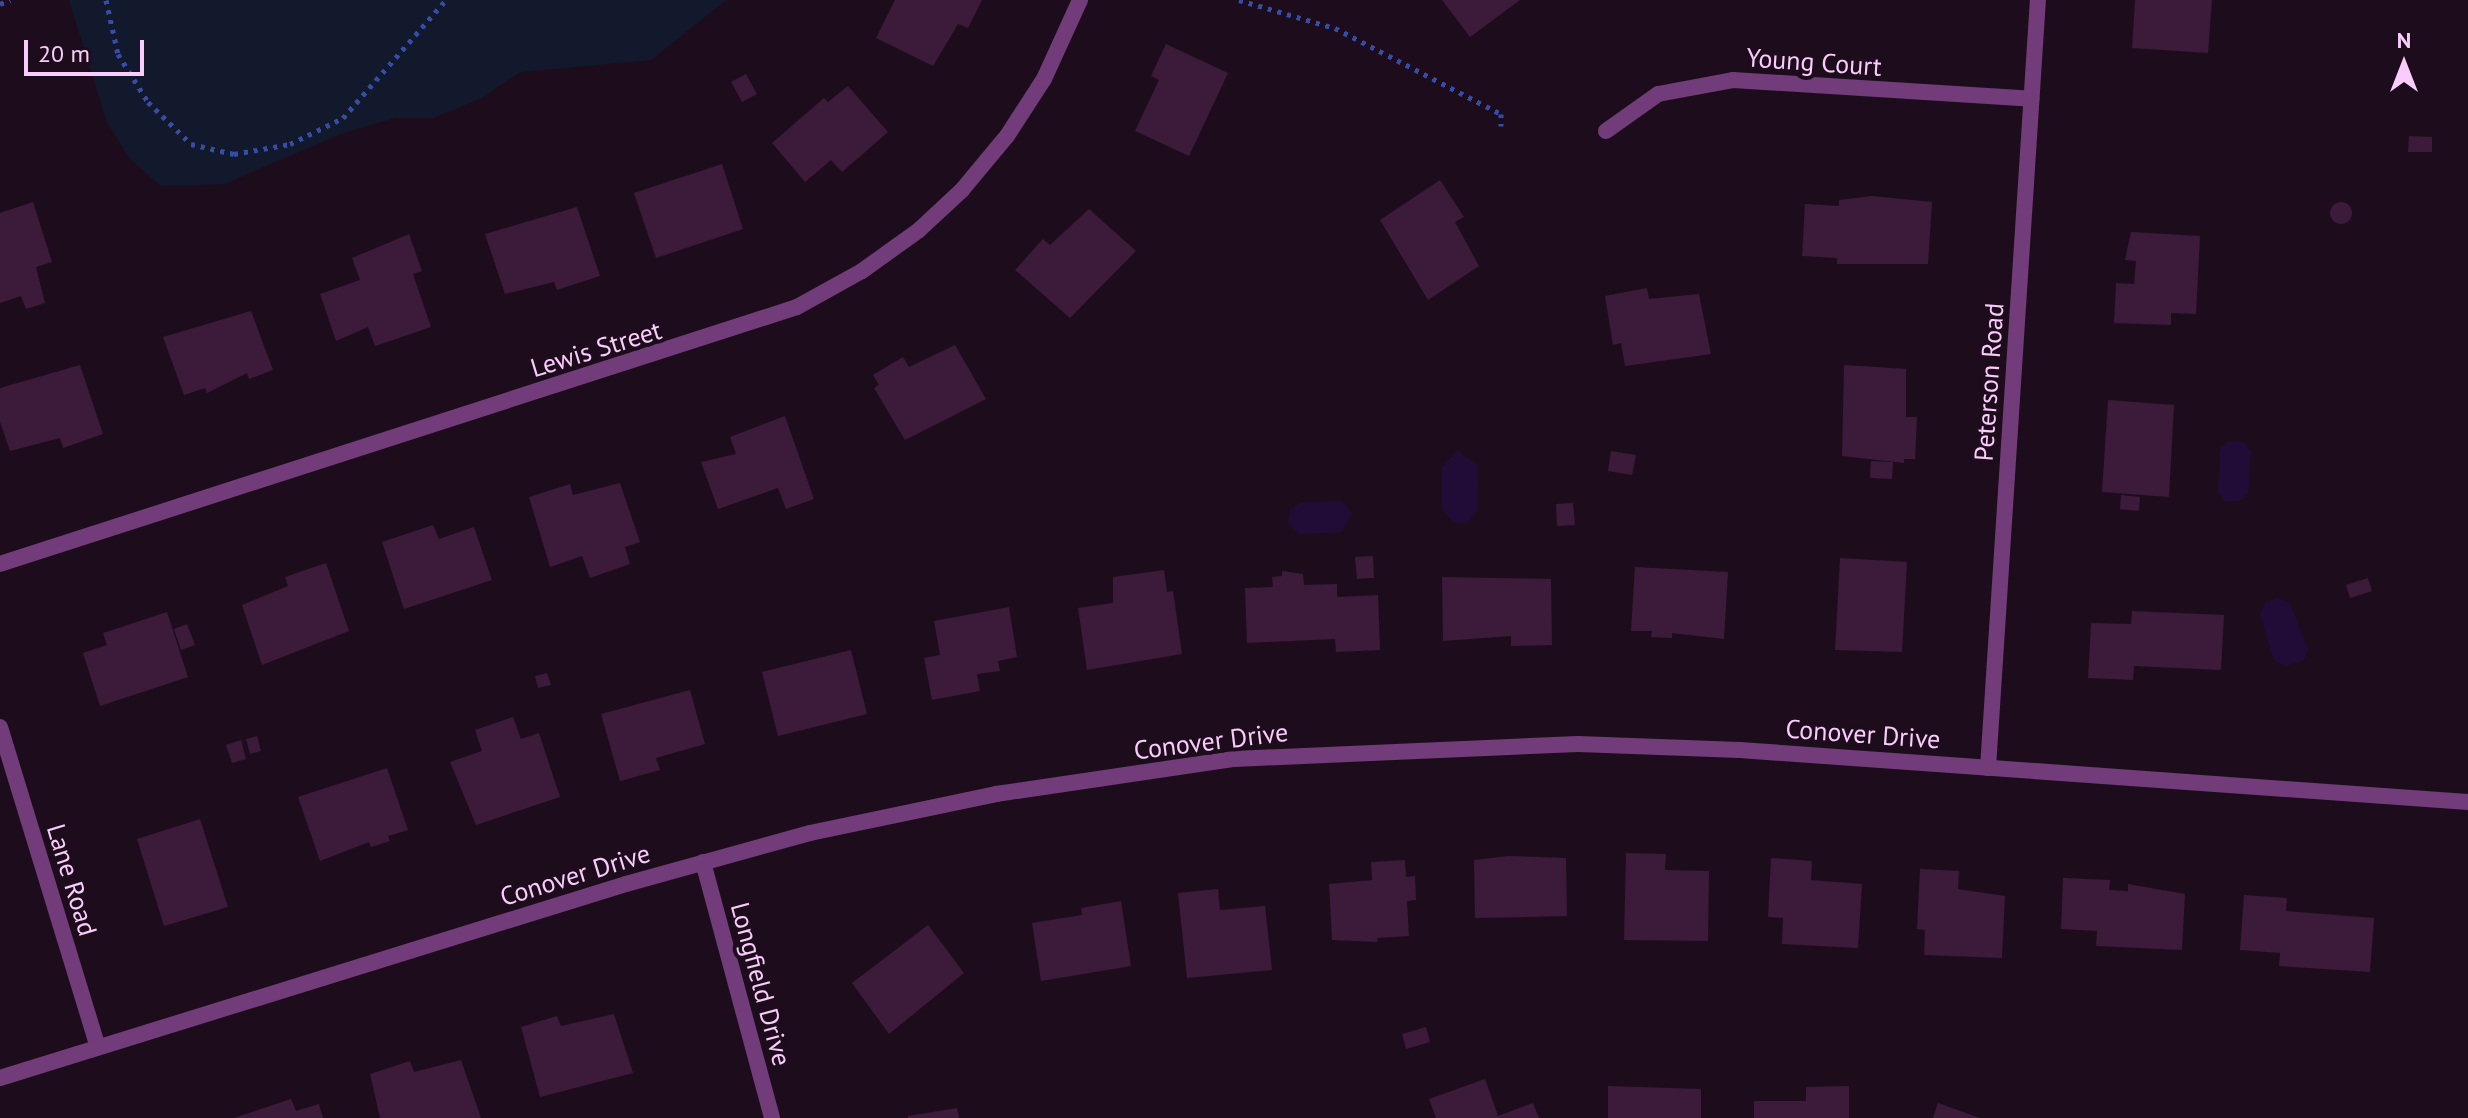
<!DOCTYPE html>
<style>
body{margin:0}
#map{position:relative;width:2468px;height:1118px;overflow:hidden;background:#1d0d1c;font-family:"PT Sans",sans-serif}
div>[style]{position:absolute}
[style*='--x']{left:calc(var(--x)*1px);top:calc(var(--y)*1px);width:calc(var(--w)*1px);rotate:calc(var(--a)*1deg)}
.green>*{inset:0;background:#13192d}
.water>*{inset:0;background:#210c37}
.building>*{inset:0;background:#3c1a3a}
.round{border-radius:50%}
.path>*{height:5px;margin-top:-2.5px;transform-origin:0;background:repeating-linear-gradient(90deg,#354da7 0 4px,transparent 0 10px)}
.minor>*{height:16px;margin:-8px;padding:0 8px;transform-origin:8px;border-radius:8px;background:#723b79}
span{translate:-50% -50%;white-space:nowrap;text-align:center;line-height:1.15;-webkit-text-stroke:8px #1d0d1c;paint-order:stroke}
.street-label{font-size:26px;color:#faccfc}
.north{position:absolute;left:2364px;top:24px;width:80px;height:80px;-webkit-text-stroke:6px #1d0d1c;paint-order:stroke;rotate:0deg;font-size:22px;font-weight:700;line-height:32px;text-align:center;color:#faccfc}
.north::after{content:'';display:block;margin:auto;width:28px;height:36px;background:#faccfc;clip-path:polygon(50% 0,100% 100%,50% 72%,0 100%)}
.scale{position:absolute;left:24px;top:40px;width:120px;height:36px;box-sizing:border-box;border:4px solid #faccfc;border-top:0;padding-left:10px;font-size:24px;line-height:28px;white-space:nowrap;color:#faccfc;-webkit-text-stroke:6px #1d0d1c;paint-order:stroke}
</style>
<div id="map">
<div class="green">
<div style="clip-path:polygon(69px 0,726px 0,651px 60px,520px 72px,482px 98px,433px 118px,394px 118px,343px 133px,224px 184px,161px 186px,130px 159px,107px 122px)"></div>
</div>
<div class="water">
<div style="clip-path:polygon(2229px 441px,2243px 442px,2251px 451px,2248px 494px,2240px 501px,2225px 501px,2218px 492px,2220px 449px)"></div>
<div style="clip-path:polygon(1458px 451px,1477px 465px,1478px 509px,1467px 523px,1454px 522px,1442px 509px,1442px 467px)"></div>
<div style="clip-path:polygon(1342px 501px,1352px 513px,1342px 532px,1300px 534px,1288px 523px,1290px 509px,1300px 503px)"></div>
<div style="clip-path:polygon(2277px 598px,2290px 603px,2308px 649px,2304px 660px,2285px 666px,2274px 660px,2260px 614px,2265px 603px)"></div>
</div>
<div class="building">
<div style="clip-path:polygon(895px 0,982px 0,968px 28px,958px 24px,933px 66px,876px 38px)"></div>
<div style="clip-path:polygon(1442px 0,1520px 0,1470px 37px)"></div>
<div style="clip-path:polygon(2135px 0,2212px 0,2208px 53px,2132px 48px)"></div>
<div style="clip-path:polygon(1166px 44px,1228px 73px,1189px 156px,1135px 131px,1159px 80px,1151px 76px)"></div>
<div style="clip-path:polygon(746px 74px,757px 94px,742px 102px,731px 82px)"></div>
<div style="clip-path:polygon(848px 86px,888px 132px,842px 172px,831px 160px,805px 182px,772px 143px,824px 98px,828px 102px)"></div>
<div style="clip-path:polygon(2409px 136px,2432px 137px,2432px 152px,2408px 152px)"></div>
<div style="clip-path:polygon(722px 164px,743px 229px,656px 258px,634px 193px)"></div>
<div style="clip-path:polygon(1440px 180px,1464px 217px,1455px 222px,1479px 266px,1428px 300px,1380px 220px)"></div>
<div style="clip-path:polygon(1872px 196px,1932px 202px,1928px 264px,1837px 264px,1837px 258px,1802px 256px,1805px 204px,1839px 206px,1839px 200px)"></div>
<div class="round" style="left:2330px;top:202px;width:22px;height:22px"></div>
<div style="clip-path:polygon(33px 202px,52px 262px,36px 267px,45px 303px,26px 309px,21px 296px,0 303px,0 213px)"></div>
<div style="clip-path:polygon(577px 207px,600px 276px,557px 290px,554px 282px,505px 294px,485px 234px)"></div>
<div style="clip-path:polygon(1089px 209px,1136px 251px,1070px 318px,1015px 270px,1043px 239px,1050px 245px)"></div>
<div style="clip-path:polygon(2131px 232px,2200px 236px,2196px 314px,2171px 313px,2171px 325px,2114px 323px,2116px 283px,2134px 284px,2136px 261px,2125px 260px)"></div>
<div style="clip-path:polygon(409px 234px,422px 271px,413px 274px,431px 327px,375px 346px,368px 327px,336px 341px,320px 294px,360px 280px,352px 258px)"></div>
<div style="clip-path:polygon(1647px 288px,1649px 299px,1699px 294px,1711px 354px,1625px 366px,1621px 343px,1613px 345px,1605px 296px)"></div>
<div style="clip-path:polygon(251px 311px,273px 370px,249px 379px,247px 373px,207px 393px,205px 388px,184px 395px,163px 337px)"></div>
<div style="clip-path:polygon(955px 345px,986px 399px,905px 440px,874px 388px,879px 385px,873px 375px,903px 357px,909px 367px)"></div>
<div style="clip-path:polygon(80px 365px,103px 434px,63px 448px,60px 438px,10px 451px,0 422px,0 388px)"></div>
<div style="clip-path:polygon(1844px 365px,1906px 369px,1906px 417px,1917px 417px,1915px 459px,1904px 459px,1904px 463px,1842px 456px)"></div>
<div style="clip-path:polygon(2108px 400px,2174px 405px,2169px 497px,2102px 492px)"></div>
<div style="clip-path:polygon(785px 416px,814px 499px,786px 509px,778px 488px,718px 509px,701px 462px,736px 454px,730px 437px)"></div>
<div style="clip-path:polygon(1611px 451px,1636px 455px,1632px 475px,1608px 471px)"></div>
<div style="clip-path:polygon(1871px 461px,1893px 462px,1892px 479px,1870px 478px)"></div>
<div style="clip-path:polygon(620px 483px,640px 542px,625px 547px,630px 564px,590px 578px,582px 556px,550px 567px,529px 497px,570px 484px,573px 495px)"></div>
<div style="clip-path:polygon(2121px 495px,2140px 497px,2139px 511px,2120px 509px)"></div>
<div style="clip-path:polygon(1573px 503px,1575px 525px,1557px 526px,1556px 504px)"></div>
<div style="clip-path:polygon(433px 525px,439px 539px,474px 527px,492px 580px,404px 609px,382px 542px)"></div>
<div style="clip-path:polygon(1373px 556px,1374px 578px,1357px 579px,1355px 557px)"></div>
<div style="clip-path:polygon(1840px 558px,1907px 562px,1902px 652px,1835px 650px)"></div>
<div style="clip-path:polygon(326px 563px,349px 631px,262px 665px,242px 605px,288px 586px,285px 577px)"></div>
<div style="clip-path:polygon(1635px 567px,1728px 572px,1724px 639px,1672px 633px,1672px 638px,1651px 637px,1652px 631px,1631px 631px)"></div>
<div style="clip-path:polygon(1164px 570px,1167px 592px,1173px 591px,1182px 654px,1087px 670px,1078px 608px,1113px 603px,1113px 577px)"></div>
<div style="clip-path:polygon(1282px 571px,1303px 574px,1304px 585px,1337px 584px,1337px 597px,1378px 595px,1380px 650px,1336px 652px,1335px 639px,1247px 643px,1245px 588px,1273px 587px,1272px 577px,1282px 576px)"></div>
<div style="clip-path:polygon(1442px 577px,1551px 579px,1552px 645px,1511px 646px,1511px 636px,1443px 641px)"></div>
<div style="clip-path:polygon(2368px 578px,2372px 591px,2350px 598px,2346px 585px)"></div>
<div style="clip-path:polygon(1009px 607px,1017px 657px,998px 661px,1000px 671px,977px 674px,980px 691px,932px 700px,924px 658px,940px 655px,934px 621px)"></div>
<div style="clip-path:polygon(2132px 611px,2224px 615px,2221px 670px,2134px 666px,2133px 680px,2088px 678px,2091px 623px,2131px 624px)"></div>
<div style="clip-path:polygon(167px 612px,188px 677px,100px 706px,83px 653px,107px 645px,103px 633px)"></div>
<div style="clip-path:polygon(187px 624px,195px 645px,181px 650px,174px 629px)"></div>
<div style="clip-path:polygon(851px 650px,867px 714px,778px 736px,762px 672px)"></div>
<div style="clip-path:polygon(547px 673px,551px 685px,538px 688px,535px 676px)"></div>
<div style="clip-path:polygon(690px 690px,705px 744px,656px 758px,660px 770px,620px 781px,601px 714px)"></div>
<div style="clip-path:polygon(513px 717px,521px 739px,539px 733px,560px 797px,476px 825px,450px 762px,482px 751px,475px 730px)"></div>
<div style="clip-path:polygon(257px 736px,261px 751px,250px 754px,246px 739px)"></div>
<div style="clip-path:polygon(241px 740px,246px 759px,232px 763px,226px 745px)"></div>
<div style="clip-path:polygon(387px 768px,408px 830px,388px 836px,390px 841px,371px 847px,369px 842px,320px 861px,298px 797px)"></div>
<div style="clip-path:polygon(200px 819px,228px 907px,164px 926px,137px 839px)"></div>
<div style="clip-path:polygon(1626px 853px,1666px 854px,1665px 870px,1709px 871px,1708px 941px,1624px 940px)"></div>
<div style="clip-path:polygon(1508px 856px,1566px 858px,1567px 916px,1475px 918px,1474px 860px)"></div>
<div style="clip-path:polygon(1771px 858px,1812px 861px,1811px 880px,1862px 884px,1858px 948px,1782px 944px,1783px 918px,1768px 917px)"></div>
<div style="clip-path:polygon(1405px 860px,1406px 877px,1415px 876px,1416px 900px,1407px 901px,1409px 936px,1377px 938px,1378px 942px,1332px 940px,1329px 884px,1372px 880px,1371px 862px)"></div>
<div style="clip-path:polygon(1920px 869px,1959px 871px,1958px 889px,2005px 896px,2002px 958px,1924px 955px,1925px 930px,1917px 929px)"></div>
<div style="clip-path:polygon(2063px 878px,2110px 880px,2109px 890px,2128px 891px,2128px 884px,2185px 894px,2182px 950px,2096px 946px,2097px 931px,2061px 929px)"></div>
<div style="clip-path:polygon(1218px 889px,1220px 910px,1265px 906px,1272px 970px,1187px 978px,1178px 893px)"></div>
<div style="clip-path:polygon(2244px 895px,2287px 898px,2286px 911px,2374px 918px,2370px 972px,2279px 966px,2280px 953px,2240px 950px)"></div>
<div style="clip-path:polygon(1121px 901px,1131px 966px,1041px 981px,1032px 923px,1082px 915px,1081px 908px)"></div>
<div style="clip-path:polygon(928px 925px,964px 973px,889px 1034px,852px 983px)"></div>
<div style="clip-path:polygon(614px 1014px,633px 1073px,540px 1097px,521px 1027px,557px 1016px,561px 1026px)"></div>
<div style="clip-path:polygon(1426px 1027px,1430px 1042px,1406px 1049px,1402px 1034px)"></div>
<div style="clip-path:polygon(461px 1060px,481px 1118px,380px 1118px,370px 1074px,410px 1061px,414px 1072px)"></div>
<div style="clip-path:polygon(1485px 1079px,1498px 1116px,1533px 1103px,1539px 1118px,1436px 1118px,1429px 1099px)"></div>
<div style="clip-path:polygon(1608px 1086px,1701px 1089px,1701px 1118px,1608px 1118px)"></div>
<div style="clip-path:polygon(1849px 1086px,1849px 1118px,1754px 1118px,1754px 1101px,1806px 1101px,1806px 1087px)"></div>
<div style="clip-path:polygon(291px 1099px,296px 1111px,319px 1104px,323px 1118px,234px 1118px)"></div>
<div style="clip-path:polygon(1938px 1103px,1980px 1118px,1933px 1118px)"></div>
<div style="clip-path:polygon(957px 1108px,959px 1118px,908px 1118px,908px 1116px)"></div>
</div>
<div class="path">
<div style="--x:106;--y:0;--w:55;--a:77.5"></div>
<div style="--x:118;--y:54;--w:57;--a:58"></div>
<div style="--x:148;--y:102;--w:60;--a:44.3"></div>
<div style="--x:191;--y:144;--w:44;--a:13.1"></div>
<div style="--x:234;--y:154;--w:57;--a:-10.1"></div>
<div style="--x:290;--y:144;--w:59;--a:-26.1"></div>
<div style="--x:343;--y:118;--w:157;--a:-48.9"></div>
<div style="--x:1239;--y:0;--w:100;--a:16.3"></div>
<div style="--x:1335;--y:28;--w:187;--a:27.4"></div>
<div style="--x:1501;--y:114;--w:12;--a:90"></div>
<div style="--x:0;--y:4;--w:11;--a:-22"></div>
</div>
<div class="minor">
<div style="--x:1606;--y:131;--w:64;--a:-35.4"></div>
<div style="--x:1658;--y:94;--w:76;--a:-10.6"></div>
<div style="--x:1733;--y:80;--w:299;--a:3.6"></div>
<div style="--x:0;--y:564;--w:837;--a:-17.87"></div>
<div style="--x:797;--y:307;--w:74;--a:-29"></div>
<div style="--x:862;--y:271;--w:70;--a:-35.7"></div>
<div style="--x:919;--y:230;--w:59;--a:-42.9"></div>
<div style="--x:962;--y:190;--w:70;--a:-50.2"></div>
<div style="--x:1007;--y:136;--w:68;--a:-57"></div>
<div style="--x:1044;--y:79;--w:87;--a:-65.5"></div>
<div style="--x:0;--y:727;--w:335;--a:73"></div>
<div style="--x:1988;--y:768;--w:770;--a:-86.28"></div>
<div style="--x:703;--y:862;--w:265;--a:74.9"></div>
<div style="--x:0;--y:1078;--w:655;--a:-17.22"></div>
<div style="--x:626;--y:884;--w:191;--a:-15.5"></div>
<div style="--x:810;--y:833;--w:190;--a:-11.8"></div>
<div style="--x:996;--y:794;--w:241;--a:-8.4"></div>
<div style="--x:1234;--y:759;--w:344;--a:-2.5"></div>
<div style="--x:1578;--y:744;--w:162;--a:2.1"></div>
<div style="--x:1740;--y:750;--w:730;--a:4.09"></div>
</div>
<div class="street-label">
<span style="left:1814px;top:62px;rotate:4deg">Young Court</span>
<span style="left:596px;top:349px;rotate:-17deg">Lewis Street</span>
<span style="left:1989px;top:382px;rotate:-86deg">Peterson Road</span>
<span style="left:1863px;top:734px;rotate:4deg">Conover Drive</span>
<span style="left:1211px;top:741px;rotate:-7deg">Conover Drive</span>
<span style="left:575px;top:875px;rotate:-17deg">Conover Drive</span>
<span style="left:72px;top:880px;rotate:73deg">Lane Road</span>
<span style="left:761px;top:984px;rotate:75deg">Longfield Drive</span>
</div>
<div class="north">N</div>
<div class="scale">20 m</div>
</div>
